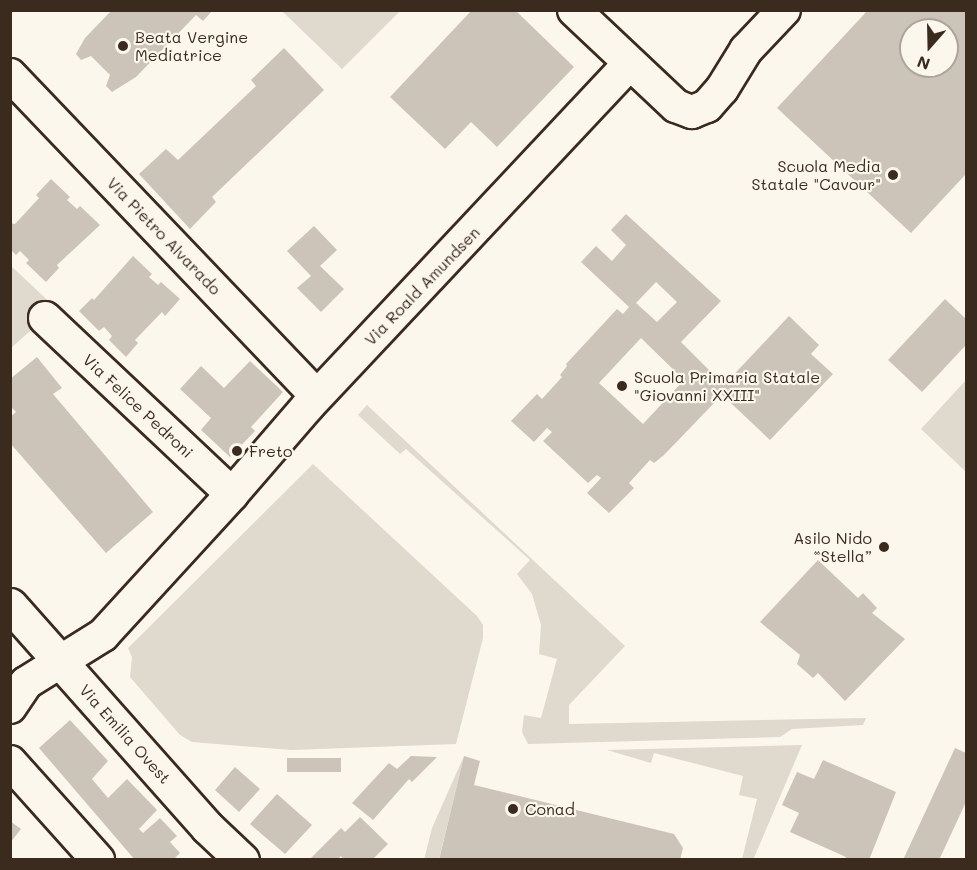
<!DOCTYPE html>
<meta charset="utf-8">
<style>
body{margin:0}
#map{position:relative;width:977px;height:870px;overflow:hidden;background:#fbf7ec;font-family:Mali,sans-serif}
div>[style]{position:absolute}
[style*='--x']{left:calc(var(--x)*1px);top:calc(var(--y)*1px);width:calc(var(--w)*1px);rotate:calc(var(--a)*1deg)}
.green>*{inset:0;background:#dfd9ce}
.building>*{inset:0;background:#ccc4b9}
.roads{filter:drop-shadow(2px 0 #3b2a1e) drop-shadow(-2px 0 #3b2a1e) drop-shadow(0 2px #3b2a1e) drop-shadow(0 -2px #3b2a1e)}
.minor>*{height:32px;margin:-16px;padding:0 16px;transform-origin:16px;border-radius:16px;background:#fbf7ec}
.major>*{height:33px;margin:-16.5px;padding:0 16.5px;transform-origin:16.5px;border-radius:16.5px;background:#fbf7ec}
.dots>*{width:16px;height:16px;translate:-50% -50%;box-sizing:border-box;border:3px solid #fbf7ec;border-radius:50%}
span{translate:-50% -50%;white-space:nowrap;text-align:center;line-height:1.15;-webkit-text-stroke:4.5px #fbf7ec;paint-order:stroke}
.poi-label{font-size:16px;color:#3b2a1e}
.left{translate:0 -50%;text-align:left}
.right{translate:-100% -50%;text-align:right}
.street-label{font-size:16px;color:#3b2a1e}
.frame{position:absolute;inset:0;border:12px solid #3b2a1e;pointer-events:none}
.north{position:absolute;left:899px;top:18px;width:60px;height:60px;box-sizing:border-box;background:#fbf7ec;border:2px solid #aea59a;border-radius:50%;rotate:200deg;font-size:16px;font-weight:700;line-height:24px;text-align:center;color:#3b2a1e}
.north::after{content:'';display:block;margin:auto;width:21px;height:27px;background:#3b2a1e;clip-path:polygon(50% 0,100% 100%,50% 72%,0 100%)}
</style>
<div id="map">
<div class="green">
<div style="clip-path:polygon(282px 11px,400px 11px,342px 69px)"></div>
<div style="clip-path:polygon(10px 265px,56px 308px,11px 348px,10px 348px)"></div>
<div style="clip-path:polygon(966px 380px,966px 472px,921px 429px)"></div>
<div style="clip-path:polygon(367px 405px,625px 646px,569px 705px,569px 724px,866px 718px,863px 725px,792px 729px,780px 737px,528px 744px,522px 732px,524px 715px,541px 718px,557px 659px,539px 654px,541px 625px,532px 594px,517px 574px,530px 560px,406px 449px,400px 454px,358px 415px)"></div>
<div style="clip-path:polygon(313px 464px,477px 616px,483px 625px,483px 638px,456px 744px,291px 750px,192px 742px,180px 735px,130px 677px,132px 657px,128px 648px)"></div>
<div style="clip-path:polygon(802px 745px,753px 860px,742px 859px,757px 799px,739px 795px,743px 776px,654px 753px,651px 763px,607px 750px)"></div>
<div style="clip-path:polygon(464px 756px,439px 859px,424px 860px,432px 828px)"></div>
</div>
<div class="building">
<div style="clip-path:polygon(112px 10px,213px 10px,203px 21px,196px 15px,136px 77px,112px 92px,106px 86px,110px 75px,91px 56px,81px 60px,76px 54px,85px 38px)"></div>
<div style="clip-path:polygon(472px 10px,515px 10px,574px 67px,497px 147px,471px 122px,445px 149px,390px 97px)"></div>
<div style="clip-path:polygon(evenodd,868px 10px,966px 10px,966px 174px,911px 233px,777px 108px,868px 10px,911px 30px,947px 30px,947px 66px,911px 66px,911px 30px)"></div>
<div style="clip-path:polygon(284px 48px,324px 90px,212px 197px,216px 202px,190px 229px,139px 174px,166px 149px,178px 160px,256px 86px,251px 80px)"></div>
<div style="clip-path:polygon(51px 179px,70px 197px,67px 200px,77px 209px,80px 206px,100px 225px,57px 265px,59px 268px,46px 282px,26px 263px,29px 260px,20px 251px,16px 255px,10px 249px,10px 223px,15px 224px,39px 198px,36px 195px)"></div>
<div style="clip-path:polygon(evenodd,626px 214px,721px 301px,681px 342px,724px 385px,789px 316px,819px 345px,811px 354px,833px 374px,770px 440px,717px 390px,711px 397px,716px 401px,664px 455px,654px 463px,650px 460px,629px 483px,634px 488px,609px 513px,587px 493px,601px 478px,597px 475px,588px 483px,543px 441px,552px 432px,547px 428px,534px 442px,511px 421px,537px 394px,542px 399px,562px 377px,560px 375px,567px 366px,566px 364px,617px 309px,623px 314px,629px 307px,581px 262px,596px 246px,612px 261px,626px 245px,611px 230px,626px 214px,656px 282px,677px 302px,657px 322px,636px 303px,656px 282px,626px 214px,641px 338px,684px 380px,643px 424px,599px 383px,641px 338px)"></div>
<div style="clip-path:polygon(314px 226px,337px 250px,320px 266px,344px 289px,321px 312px,297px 288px,311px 276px,287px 251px)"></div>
<div style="clip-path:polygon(133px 256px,152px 274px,149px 277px,158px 285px,161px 282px,180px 299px,165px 316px,162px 312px,135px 340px,138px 343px,126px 357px,109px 340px,112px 336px,104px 327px,99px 331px,79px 311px,92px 298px,94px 300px)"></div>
<div style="clip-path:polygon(945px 299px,966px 319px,966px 345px,922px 392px,888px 360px)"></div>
<div style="clip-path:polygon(37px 357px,62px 388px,53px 394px,153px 512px,106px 553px,10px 443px,10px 417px,16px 412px,10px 406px,10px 379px)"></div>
<div style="clip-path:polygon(250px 361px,283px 392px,251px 427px,255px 431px,230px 457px,201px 430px,211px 418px,180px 389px,201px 366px,224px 388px)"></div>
<div style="clip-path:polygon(818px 560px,858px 598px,863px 593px,877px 608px,872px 613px,905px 639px,845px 701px,818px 673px,813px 678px,797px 664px,800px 655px,760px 622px)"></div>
<div style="clip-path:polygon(70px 720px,108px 761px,92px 779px,108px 798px,127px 779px,157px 810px,139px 829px,143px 833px,160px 818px,177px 836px,170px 842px,180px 853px,173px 860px,135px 860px,39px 748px)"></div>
<div style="clip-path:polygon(955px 748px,966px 753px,966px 802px,939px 860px,903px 860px)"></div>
<div style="clip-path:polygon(411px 756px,437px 757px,412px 782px,409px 779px,373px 820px,352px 803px,389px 763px,397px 769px)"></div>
<div style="clip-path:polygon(464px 756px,480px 761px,474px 785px,674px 834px,683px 848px,680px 860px,439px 860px)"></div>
<div style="clip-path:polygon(287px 758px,341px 758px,341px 772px,287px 772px)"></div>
<div style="clip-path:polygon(823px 760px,896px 792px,869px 860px,845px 860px,846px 857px,790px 832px,799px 813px,782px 805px,797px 772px,814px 779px)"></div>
<div style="clip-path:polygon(235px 767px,260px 789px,239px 812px,215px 790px)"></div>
<div style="clip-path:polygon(277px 794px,312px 825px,285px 854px,250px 824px)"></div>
<div style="clip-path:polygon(360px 817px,388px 844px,372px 860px,344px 860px,341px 856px,337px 860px,309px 860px,341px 828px,345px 832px)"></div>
<div style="clip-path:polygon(10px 821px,21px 829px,10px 843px)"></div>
</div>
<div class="roads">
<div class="minor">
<div style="--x:574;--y:10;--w:140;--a:43.3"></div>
<div style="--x:676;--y:106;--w:17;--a:21"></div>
<div style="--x:692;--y:112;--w:16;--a:-22"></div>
<div style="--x:707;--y:106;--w:23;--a:-49"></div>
<div style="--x:722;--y:89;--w:46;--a:-58.4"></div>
<div style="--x:746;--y:50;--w:55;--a:-46.5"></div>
<div style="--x:10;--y:75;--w:444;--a:46.3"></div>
<div style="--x:45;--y:318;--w:257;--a:43.3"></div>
<div style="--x:10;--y:707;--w:29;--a:-56"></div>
<div style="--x:26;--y:683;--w:91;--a:-31.9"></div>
<div style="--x:103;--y:635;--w:191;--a:-47.5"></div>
<div style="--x:232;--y:494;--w:116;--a:-49.2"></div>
<div style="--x:308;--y:406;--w:469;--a:-46.8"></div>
<div style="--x:10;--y:762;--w:132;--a:48.1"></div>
</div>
<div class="major">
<div style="--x:10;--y:605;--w:297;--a:48.4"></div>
<div style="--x:207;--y:827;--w:48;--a:43.3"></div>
</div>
</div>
<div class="dots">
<div style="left:123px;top:46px;background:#3b2a1e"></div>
<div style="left:893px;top:175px;background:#3b2a1e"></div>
<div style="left:622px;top:386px;background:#3b2a1e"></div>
<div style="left:237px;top:451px;background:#3b2a1e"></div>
<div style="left:884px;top:547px;background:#3b2a1e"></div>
<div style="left:513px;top:809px;background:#3b2a1e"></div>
</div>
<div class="poi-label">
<span class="left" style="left:135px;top:46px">Beata Vergine<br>Mediatrice</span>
<span class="right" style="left:881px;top:175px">Scuola Media<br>Statale "Cavour"</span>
<span class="left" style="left:634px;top:386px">Scuola Primaria Statale<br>"Giovanni XXIII"</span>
<span class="left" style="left:249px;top:451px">Freto</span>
<span class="right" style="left:872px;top:547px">Asilo Nido<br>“Stella”</span>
<span class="left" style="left:525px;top:809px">Conad</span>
</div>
<div class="street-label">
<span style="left:164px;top:236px;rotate:46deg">Via Pietro Alvarado</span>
<span style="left:422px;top:286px;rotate:-46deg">Via Roald Amundsen</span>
<span style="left:138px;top:406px;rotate:43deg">Via Felice Pedroni</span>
<span style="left:125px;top:734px;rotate:48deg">Via Emilia Ovest</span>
</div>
<div class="frame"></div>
<div class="north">N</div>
</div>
